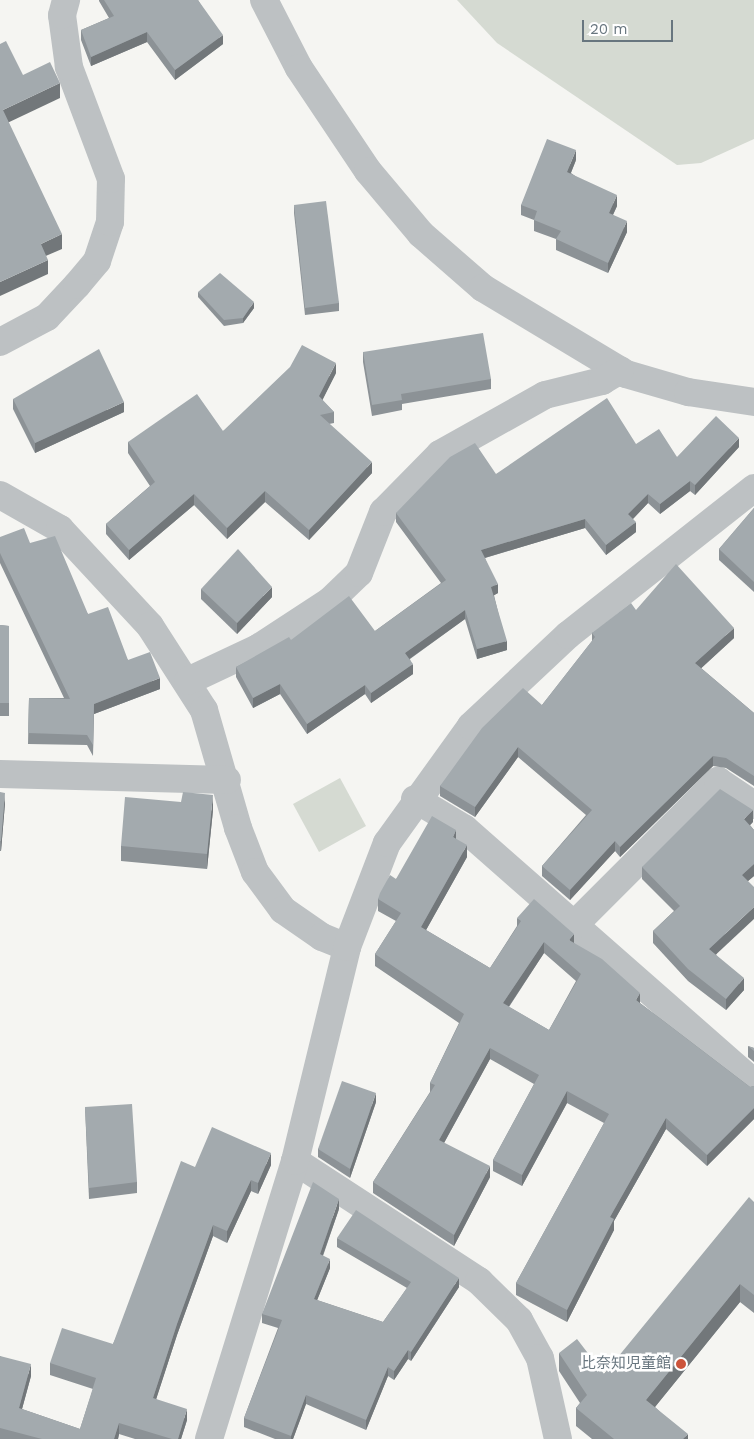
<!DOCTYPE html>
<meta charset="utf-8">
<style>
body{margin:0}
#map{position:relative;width:754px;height:1439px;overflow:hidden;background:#f5f5f2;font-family:"Work Sans","Noto Sans JP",sans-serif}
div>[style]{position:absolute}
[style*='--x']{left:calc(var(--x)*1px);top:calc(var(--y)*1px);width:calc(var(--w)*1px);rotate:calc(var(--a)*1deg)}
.green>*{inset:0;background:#d5dad2}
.minor>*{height:28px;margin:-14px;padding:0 14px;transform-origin:14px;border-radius:14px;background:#bdc1c3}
.wall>*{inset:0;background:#8c9296}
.shaded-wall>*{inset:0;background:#72777a}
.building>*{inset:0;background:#a3aaae}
.dots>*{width:14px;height:14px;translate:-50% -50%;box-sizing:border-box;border:2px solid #fff;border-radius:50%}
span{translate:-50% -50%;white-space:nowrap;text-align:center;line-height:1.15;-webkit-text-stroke:5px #fff;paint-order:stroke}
.poi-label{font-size:15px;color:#68767f}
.right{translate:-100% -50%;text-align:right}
.scale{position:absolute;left:582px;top:20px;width:91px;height:22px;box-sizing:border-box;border:2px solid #68767f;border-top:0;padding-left:6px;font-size:15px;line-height:18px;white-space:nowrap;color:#68767f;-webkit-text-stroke:4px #fff;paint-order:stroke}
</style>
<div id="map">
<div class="green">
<div style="clip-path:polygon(457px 0,754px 0,754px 139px,701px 163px,677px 165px,497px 43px)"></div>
<div style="clip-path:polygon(340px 778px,366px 826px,319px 852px,293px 804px)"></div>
</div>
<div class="minor">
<div style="--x:264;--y:0;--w:76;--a:62.8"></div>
<div style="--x:299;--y:68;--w:124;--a:56.2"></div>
<div style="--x:368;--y:171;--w:82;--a:49.9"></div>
<div style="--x:421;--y:234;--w:82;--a:41.1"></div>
<div style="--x:483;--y:288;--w:167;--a:31"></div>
<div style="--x:626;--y:374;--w:65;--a:16.2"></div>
<div style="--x:688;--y:392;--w:67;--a:8.6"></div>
<div style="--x:0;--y:342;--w:53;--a:-28"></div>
<div style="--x:47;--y:317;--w:44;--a:-46.8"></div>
<div style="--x:77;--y:285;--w:31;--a:-50"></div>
<div style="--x:97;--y:261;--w:41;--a:-71.6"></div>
<div style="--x:110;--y:222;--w:43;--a:-88.7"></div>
<div style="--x:111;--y:179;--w:120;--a:-110.6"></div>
<div style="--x:69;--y:67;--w:52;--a:-97.7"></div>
<div style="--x:62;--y:15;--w:16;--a:-75"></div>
<div style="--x:0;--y:495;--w:69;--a:29.5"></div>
<div style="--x:60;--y:529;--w:132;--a:47.1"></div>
<div style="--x:150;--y:626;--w:100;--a:57.3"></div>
<div style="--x:204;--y:710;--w:123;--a:73.9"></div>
<div style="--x:238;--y:828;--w:47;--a:68.9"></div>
<div style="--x:255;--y:872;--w:47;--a:53.6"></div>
<div style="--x:283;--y:910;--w:47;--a:34.7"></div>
<div style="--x:322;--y:937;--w:27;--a:22"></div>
<div style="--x:188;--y:681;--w:77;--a:-25.2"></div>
<div style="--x:258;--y:648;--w:86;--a:-33.1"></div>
<div style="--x:330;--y:601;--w:40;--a:-44"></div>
<div style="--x:359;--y:573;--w:66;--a:-68.5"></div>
<div style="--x:383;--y:512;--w:81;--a:-45.5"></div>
<div style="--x:440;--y:454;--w:120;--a:-29.3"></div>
<div style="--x:545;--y:395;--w:59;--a:-13.8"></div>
<div style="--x:602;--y:381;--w:21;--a:-31"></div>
<div style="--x:0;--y:774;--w:227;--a:1.5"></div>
<div style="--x:415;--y:799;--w:58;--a:31"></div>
<div style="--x:465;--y:829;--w:385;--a:41.3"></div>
<div style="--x:574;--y:925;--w:204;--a:-45"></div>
<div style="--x:718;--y:781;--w:43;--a:33.7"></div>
<div style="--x:295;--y:1161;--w:220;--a:33.1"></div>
<div style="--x:479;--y:1281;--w:56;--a:44.3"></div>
<div style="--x:519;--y:1320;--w:43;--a:61.1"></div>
<div style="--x:540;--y:1358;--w:83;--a:77.5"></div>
<div style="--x:209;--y:1439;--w:291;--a:-72.8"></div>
<div style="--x:295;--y:1161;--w:220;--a:-76.3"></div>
<div style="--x:347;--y:947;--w:111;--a:-69"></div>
<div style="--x:387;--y:843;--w:144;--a:-54.3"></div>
<div style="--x:471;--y:726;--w:133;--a:-43.2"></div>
<div style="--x:568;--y:635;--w:237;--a:-38.3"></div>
</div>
<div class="wall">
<div style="clip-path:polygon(99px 0,198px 0,223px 44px,175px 80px,147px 42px,91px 66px,81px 40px,81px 30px,109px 18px,99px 1px)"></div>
<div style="clip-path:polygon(576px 160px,571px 173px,617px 206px,613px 215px,627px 232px,608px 273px,556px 250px,556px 239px,534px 231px,534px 220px,521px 215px,521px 205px)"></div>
<div style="clip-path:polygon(294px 205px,339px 303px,339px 311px,305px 315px,294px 213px)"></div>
<div style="clip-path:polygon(198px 292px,254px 308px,243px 323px,224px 326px,198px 297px)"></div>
<div style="clip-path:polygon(363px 352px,491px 379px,491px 389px,402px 404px,402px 410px,372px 416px,363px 362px)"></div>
<div style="clip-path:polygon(336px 373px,322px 400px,334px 412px,334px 423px,329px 424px,372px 473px,309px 540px,265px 502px,227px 539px,194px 505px,129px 560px,106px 534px,106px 524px,150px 486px,128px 453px,128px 442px,223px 431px)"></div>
<div style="clip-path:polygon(13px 399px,124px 412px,35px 453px,13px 409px)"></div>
<div style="clip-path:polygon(636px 444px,677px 457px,739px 447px,695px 495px,690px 491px,660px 514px,648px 503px,633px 519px,636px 532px,606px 555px,585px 528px,485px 558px,498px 593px,494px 595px,507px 650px,477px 659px,465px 619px,410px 659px,413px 674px,371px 703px,365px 694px,307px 734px,280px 694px,253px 708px,236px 677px,236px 667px,291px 640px,375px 631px,441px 583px,396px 522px,396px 513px,496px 474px)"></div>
<div style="clip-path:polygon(754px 508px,754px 592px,719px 560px,719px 549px)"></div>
<div style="clip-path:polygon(0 537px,30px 543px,88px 614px,128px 660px,160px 689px,94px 714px,93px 756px,87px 745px,28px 744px,29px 698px,64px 698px,0 563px)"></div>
<div style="clip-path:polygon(201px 589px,272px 597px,237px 634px,201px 599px)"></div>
<div style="clip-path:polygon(636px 610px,734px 638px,701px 668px,754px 713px,754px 786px,726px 768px,713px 766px,620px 857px,615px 851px,570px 900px,542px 876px,542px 866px,586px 815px,518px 757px,475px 817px,440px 796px,440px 786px,542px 705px,592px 641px,592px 633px)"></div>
<div style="clip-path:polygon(0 625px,9px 626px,9px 716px,0 716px)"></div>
<div style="clip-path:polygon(0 792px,5px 803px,1px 851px,0 851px)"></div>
<div style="clip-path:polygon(213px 810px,207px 869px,121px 861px,121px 846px)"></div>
<div style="clip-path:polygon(753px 822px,750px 825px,754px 830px,754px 876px,748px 881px,716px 955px,744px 990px,726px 1010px,688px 981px,653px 943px,653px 931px,674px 911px,642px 879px,642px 867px)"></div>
<div style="clip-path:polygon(evenodd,456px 839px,467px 857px,426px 930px,490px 968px,517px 926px,517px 918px,574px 943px,640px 1003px,750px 1087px,754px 1086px,754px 1119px,707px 1166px,666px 1129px,614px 1221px,614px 1230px,567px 1322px,516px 1295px,516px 1283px,604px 1123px,567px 1103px,522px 1186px,493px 1171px,493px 1160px,534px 1084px,490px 1059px,444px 1143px,490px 1177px,454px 1246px,373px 1193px,373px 1182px,430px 1092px,430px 1083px,459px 1023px,375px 966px,375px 954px,396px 921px,378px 911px,378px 899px,396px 879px,456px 839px,544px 953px,576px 981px,549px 1030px,509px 1007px,544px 953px)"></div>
<div style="clip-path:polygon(748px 1046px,754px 1048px,754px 1062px,748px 1057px)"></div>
<div style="clip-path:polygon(376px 1102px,350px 1178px,318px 1157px,318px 1149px)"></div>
<div style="clip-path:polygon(85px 1107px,137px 1182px,137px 1193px,89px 1199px)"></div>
<div style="clip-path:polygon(271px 1165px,258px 1194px,251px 1191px,227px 1243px,213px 1236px,177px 1335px,156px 1399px,187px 1420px,181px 1439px,135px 1439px,119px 1434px,118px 1439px,0 1439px,0 1356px,31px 1376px,22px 1409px,80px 1429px,93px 1389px,50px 1375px,50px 1363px,113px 1344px,195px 1167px)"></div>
<div style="clip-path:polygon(754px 1202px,754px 1313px,740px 1302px,655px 1407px,688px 1439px,592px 1439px,576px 1426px,576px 1408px,580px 1403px,559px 1371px,559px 1353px,604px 1374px)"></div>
<div style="clip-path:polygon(339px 1209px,323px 1256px,330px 1268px,317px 1300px,383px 1322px,407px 1288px,337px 1247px,337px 1238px,459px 1287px,411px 1361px,408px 1359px,394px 1380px,388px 1376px,366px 1430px,306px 1404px,293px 1439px,275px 1439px,244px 1427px,244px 1418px,278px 1328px,262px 1323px,262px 1314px)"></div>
</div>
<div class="shaded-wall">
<div style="clip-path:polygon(147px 32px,147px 42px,91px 66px,91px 57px)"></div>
<div style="clip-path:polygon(223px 35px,223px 44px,175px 80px,175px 70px)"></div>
<div style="clip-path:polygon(60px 83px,60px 98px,3px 125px,3px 110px)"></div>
<div style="clip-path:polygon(576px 150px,576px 160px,567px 182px,567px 172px)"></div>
<div style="clip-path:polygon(617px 195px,617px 206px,609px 223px,609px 213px)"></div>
<div style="clip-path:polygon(627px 221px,627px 232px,608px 273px,608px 263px)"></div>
<div style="clip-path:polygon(62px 234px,62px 249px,41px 258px,41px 244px)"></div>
<div style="clip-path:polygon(48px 260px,48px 274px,0 296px,0 282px)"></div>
<div style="clip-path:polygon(254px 302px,254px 308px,243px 323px,243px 318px)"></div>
<div style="clip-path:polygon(336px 363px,336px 373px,319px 407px,319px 396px)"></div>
<div style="clip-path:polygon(124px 402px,124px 412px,35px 453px,35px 443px)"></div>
<div style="clip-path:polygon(739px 438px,739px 447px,695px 495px,695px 485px)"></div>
<div style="clip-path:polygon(372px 462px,372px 473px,309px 540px,309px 530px)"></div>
<div style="clip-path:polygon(690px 481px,690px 491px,660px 514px,660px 504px)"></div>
<div style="clip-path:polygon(265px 491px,265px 502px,227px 539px,227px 528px)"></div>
<div style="clip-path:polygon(194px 494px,194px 505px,129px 560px,129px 550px)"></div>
<div style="clip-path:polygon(648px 494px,648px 503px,628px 524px,628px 514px)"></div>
<div style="clip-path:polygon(585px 519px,585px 528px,481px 559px,481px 550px)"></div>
<div style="clip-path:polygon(636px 522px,636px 532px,606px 555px,606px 545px)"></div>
<div style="clip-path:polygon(498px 584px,498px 593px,491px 597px,491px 587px)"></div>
<div style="clip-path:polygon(272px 587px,272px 597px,237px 634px,237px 623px)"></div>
<div style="clip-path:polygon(465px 610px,465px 619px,405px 662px,405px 653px)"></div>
<div style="clip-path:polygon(734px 628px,734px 638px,695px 674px,695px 663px)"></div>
<div style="clip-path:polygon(507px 641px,507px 650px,477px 659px,477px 649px)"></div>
<div style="clip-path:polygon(413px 664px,413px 674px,371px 703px,371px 693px)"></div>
<div style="clip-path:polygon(160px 678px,160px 689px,94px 714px,93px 756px,94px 704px)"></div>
<div style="clip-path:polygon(280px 684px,280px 694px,253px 708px,253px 698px)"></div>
<div style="clip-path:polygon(365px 685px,365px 694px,307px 734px,307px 724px)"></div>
<div style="clip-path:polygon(518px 747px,518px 757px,475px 817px,475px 807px)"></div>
<div style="clip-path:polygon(713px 756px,713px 766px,620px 857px,620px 847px)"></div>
<div style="clip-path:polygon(5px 793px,5px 803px,1px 851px,1px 841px)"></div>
<div style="clip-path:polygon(213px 795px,213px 810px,207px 869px,207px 854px)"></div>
<div style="clip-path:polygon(753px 810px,753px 822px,744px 831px,744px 819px)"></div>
<div style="clip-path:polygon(456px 830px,456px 842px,453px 837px)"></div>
<div style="clip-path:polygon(615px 841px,615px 851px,570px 900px,570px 890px)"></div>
<div style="clip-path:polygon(467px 845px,467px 857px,421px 939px,421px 927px)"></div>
<div style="clip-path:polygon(754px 864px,754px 876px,742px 886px,742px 875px)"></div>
<div style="clip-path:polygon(754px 907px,754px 919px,709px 961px,709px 949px)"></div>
<div style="clip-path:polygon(574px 934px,574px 946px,569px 940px)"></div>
<div style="clip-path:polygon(544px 942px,544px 953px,503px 1015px,503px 1003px)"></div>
<div style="clip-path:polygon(744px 978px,744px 990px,726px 1010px,726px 999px)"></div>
<div style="clip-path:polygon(640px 993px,640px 1004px,636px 1000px)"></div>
<div style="clip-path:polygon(490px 1048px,490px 1059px,439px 1152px,439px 1140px)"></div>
<div style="clip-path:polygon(567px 1091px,567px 1103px,522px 1186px,522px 1175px)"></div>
<div style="clip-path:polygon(376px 1093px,376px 1102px,350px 1178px,350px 1169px)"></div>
<div style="clip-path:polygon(754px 1108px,754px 1119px,707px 1166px,707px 1155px)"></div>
<div style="clip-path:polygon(666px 1118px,666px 1129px,614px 1221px,614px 1230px,567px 1322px,567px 1310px,610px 1217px)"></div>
<div style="clip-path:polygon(271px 1153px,271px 1165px,258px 1194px,258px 1183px)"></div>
<div style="clip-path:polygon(490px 1166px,490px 1177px,454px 1246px,454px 1235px)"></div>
<div style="clip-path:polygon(251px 1180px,251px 1191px,227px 1243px,227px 1231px)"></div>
<div style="clip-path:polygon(339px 1199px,339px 1209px,320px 1263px,320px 1254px)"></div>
<div style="clip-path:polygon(213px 1225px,213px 1236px,177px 1335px,153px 1409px,153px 1398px,177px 1324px)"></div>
<div style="clip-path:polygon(330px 1259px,330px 1268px,314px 1308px,314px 1299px)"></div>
<div style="clip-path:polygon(459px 1278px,459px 1287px,411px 1361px,411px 1352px)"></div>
<div style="clip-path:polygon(740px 1284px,740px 1302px,646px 1418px,646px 1400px)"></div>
<div style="clip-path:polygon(408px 1350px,408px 1359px,394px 1380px,394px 1371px)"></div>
<div style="clip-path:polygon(31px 1364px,31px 1376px,19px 1420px,19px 1408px)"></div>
<div style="clip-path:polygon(388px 1367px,388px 1376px,366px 1430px,366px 1420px)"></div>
<div style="clip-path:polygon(306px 1395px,306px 1404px,293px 1439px,291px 1439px,291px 1436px)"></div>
<div style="clip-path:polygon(187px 1409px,187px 1420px,181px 1439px,178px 1439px)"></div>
<div style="clip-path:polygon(119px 1423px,119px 1434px,118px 1439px,114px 1439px)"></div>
<div style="clip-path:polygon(688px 1434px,688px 1439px,683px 1439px)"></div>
</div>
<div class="building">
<div style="clip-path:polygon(104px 0,198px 0,223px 35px,175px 70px,147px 32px,91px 57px,81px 30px,114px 16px)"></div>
<div style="clip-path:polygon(6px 41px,23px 75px,50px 62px,60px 83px,3px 110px,62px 234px,41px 244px,48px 260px,0 282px,0 44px)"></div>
<div style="clip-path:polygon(547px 139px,576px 150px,567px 172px,617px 195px,609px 213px,627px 221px,608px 263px,556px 239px,561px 231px,534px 220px,537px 211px,521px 205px)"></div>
<div style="clip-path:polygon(326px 201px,339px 303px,305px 308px,294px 205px)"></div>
<div style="clip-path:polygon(220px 273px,254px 302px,243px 318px,224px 320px,198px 292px)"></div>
<div style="clip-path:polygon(483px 333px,491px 379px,401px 394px,402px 400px,372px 405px,363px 352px)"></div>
<div style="clip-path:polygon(302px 345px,336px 363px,319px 396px,334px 412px,320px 415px,372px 462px,309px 530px,265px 491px,227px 528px,194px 494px,129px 550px,106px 524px,155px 482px,128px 442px,197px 394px,223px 431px,290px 367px)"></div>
<div style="clip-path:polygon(99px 349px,124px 402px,35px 443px,13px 399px)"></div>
<div style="clip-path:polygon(607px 398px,636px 444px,659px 429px,677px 457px,716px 416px,739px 438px,695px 485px,690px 481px,660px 504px,648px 494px,628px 514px,636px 522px,606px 545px,585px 519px,481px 550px,498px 584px,491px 587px,507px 641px,477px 649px,465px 610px,405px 653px,413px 664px,371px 693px,365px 685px,307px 724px,280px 684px,253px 698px,236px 667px,289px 637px,291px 640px,349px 596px,375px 631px,446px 580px,396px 513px,450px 457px,475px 443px,496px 474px)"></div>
<div style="clip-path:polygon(754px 508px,754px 582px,719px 549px)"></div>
<div style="clip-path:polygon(24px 528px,30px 543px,55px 536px,88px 614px,108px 607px,128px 660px,150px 652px,160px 678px,94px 704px,93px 745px,87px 735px,28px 733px,29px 698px,70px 699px,0 553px,0 537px)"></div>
<div style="clip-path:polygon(238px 549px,272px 587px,237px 623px,201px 589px)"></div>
<div style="clip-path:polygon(676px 564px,734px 628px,695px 663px,754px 713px,754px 776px,726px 758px,713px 756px,620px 847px,615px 841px,570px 890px,542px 866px,592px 810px,518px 747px,475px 807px,440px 786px,482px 728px,523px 688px,542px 705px,595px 637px,592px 633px,631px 603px,636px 610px)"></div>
<div style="clip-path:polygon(0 625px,9px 626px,9px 703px,0 703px)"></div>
<div style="clip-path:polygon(720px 789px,753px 810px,744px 819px,754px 830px,754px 864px,742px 875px,754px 887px,754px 907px,709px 949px,744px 978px,726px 999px,688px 969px,653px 931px,680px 906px,642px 867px)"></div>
<div style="clip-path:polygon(0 792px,5px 793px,1px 841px,0 841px)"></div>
<div style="clip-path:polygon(183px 792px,213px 795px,207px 854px,121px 846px,125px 797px,181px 802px)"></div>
<div style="clip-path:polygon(evenodd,432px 816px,456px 830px,453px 837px,467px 845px,421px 927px,490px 968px,521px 921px,517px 918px,534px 899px,574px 934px,569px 940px,602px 959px,640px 993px,636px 1000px,750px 1087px,754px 1086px,754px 1108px,707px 1155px,666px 1118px,610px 1217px,614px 1219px,567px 1310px,516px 1283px,609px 1114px,567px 1091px,522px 1175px,493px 1160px,539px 1075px,490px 1048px,439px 1140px,490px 1166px,454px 1235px,373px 1182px,435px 1085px,430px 1083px,464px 1014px,375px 954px,401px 913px,378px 899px,380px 893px,390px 875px,396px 879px,432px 816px,544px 942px,581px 974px,549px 1030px,503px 1003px,544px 942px)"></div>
<div style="clip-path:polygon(748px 1046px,754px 1048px,754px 1051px)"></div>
<div style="clip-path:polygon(342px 1081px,376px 1093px,350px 1169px,318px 1149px)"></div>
<div style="clip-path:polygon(132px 1104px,137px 1182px,89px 1188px,85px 1107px)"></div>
<div style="clip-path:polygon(212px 1127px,271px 1153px,258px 1183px,251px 1180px,227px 1231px,213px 1225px,177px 1324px,153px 1398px,187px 1409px,178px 1439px,172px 1439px,119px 1423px,114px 1439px,42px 1439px,0 1428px,0 1356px,31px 1364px,19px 1408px,80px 1429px,96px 1378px,50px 1363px,62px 1328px,113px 1344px,181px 1161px,195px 1167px)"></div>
<div style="clip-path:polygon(313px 1182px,339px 1199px,320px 1254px,330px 1259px,314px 1299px,383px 1322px,411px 1282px,337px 1238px,356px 1210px,459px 1278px,411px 1352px,408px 1350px,394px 1371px,388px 1367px,366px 1420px,306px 1395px,291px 1436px,244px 1418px,282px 1320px,262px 1314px)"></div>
<div style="clip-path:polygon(749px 1197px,754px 1202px,754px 1295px,740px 1284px,646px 1400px,688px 1434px,683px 1439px,614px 1439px,576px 1408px,587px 1395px,559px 1353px,577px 1339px,604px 1374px)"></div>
</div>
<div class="dots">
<div style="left:681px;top:1364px;background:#cc543b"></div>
</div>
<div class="poi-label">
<span class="right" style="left:671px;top:1364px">比奈知児童館</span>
</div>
<div class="scale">20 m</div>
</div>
